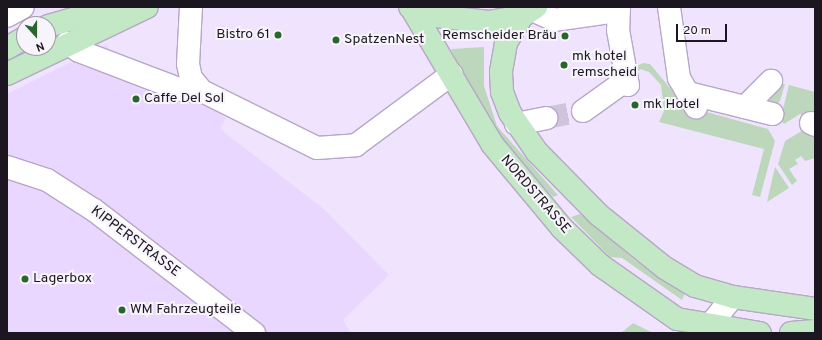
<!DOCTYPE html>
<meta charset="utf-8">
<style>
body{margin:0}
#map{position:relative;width:822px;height:340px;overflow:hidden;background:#f0e3fd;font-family:Overpass,sans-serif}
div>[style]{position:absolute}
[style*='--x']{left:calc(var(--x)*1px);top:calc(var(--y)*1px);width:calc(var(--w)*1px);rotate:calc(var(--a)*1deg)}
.built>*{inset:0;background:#ead7ff}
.green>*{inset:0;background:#bcd7bc}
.minor-tunnel>*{height:22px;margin-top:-11px;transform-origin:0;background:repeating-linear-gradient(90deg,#d0c4dc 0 22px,transparent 0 33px)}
.roads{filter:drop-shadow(1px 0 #b7a7c7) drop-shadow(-1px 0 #b7a7c7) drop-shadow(0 1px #b7a7c7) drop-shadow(0 -1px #b7a7c7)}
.minor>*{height:22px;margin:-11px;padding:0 11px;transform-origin:11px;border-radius:11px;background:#fff}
.major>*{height:22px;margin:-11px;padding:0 11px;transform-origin:11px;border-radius:11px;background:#c3e8c5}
.dots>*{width:11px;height:11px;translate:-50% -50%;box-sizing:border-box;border:2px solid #f8f4fb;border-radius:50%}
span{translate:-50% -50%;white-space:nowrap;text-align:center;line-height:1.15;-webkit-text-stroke:4px #f8f4fb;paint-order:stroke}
.poi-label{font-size:14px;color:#1c1621}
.right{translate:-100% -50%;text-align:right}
.left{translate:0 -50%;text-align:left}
.street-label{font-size:14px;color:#1c1621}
.frame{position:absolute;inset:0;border:8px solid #1c1621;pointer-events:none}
.north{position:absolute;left:16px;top:16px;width:40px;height:40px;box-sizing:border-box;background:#f8f4fb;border:1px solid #a09ba4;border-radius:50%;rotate:159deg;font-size:11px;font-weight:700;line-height:16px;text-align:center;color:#1c1621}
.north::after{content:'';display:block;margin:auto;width:14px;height:18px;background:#28662e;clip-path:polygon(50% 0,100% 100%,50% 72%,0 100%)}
.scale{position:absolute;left:676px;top:24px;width:51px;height:18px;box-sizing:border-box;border:2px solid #1c1621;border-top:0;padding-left:5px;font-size:12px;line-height:14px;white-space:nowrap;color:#1c1621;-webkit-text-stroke:3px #f8f4fb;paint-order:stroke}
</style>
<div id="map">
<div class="built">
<div style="clip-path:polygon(107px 44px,110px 52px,176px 74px,196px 96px,226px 118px,220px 129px,324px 209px,389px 275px,343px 320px,351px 333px,7px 333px,7px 94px)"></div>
</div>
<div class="green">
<div style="clip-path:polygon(484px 47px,484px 86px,497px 126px,558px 195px,553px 197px,507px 147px,475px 102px,451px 49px)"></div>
<div style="clip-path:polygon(643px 63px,650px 64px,685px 106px,768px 129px,775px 141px,760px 197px,752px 195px,764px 149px,659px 122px,664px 111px,661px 85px,649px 72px,640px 69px,633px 77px,633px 68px)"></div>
<div style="clip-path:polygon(775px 84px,785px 84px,780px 101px,772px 108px,757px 104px)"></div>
<div style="clip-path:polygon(789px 85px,815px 92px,815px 119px,800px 114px,784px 124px,776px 113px,783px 109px)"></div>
<div style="clip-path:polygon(805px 129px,815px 132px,815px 158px,805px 161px,801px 156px,795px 160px,798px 164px,789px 169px,797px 181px,792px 185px,778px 164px,785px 141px)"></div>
<div style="clip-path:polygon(775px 167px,789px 188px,767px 202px)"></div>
<div style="clip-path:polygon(580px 214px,636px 261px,686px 291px,682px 300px,622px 258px,610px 257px,571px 217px)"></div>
<div style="clip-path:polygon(633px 323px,653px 333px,621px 333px)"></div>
</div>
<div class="minor-tunnel">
<div style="--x:546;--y:118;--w:38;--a:-11"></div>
</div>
<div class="roads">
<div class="minor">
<div style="--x:191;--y:7;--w:57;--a:93"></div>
<div style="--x:188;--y:64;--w:14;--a:78"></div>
<div style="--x:191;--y:78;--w:17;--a:50"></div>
<div style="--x:202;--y:91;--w:128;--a:26.4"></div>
<div style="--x:317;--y:148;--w:39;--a:-4"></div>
<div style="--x:356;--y:145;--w:119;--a:-36.5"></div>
<div style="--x:619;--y:7;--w:23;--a:92"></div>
<div style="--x:618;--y:30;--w:56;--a:79.7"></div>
<div style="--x:669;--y:7;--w:72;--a:82"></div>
<div style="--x:679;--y:78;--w:34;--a:60"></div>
<div style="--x:532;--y:10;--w:24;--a:24"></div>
<div style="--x:554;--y:20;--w:65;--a:-8"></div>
<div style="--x:7;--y:16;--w:18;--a:-29"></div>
<div style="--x:67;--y:43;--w:14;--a:34"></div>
<div style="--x:79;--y:51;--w:109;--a:20.9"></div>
<div style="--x:181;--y:90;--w:21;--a:3"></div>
<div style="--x:688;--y:93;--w:87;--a:14"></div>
<div style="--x:745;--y:107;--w:37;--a:-45"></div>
<div style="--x:583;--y:111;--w:52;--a:-35.5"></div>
<div style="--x:811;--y:123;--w:4;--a:27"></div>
<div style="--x:516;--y:124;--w:31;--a:-11"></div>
<div style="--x:7;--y:167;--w:42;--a:18"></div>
<div style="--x:47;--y:180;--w:56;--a:32.6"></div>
<div style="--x:94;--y:210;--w:202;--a:37.6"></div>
<div style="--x:709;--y:333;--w:8;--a:-83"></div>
<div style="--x:710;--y:325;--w:36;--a:-51"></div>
</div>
<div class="major">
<div style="--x:410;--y:7;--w:28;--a:19"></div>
<div style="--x:436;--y:16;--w:53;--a:6.5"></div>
<div style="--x:489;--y:22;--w:34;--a:-10"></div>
<div style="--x:522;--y:16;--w:17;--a:-33"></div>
<div style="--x:412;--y:9;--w:157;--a:59.3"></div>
<div style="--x:492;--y:144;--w:109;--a:50.2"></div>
<div style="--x:562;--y:228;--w:53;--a:44.2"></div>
<div style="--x:600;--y:265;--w:94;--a:35"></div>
<div style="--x:677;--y:319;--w:84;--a:9.6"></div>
<div style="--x:522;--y:16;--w:31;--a:121"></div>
<div style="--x:506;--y:43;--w:29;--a:100"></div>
<div style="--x:501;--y:72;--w:20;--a:87"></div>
<div style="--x:502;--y:92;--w:22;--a:69"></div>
<div style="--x:510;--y:113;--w:47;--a:55.3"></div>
<div style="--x:537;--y:152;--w:88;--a:45.5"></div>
<div style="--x:599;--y:215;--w:85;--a:38.8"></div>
<div style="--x:665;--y:268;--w:35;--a:31"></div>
<div style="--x:695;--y:286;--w:40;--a:16"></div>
<div style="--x:733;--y:297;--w:83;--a:8.3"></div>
<div style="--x:48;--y:26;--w:70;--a:-15.8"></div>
<div style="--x:7;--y:48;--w:20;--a:-30"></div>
<div style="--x:7;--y:74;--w:155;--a:-25.6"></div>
<div style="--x:791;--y:333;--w:24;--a:-5"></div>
</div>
</div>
<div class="dots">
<div style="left:278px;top:35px;background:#28662e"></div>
<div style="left:565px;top:36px;background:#28662e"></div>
<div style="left:336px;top:40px;background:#28662e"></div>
<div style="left:564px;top:65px;background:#28662e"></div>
<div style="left:136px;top:99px;background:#28662e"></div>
<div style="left:635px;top:105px;background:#28662e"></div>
<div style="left:25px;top:279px;background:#28662e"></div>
<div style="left:122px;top:310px;background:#28662e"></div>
</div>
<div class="poi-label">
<span class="right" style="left:270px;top:35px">Bistro 61</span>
<span class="right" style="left:557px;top:36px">Remscheider Bräu</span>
<span class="left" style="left:344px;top:40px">SpatzenNest</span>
<span class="left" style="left:572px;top:65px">mk hotel<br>remscheid</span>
<span class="left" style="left:144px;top:99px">Caffe Del Sol</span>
<span class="left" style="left:643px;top:105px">mk Hotel</span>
<span class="left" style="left:33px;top:279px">Lagerbox</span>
<span class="left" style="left:130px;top:310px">WM Fahrzeugteile</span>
</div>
<div class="street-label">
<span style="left:535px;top:195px;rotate:49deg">NORDSTRASSE</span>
<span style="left:135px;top:242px;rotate:37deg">KIPPERSTRASSE</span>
</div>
<div class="frame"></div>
<div class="north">N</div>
<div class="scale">20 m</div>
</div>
